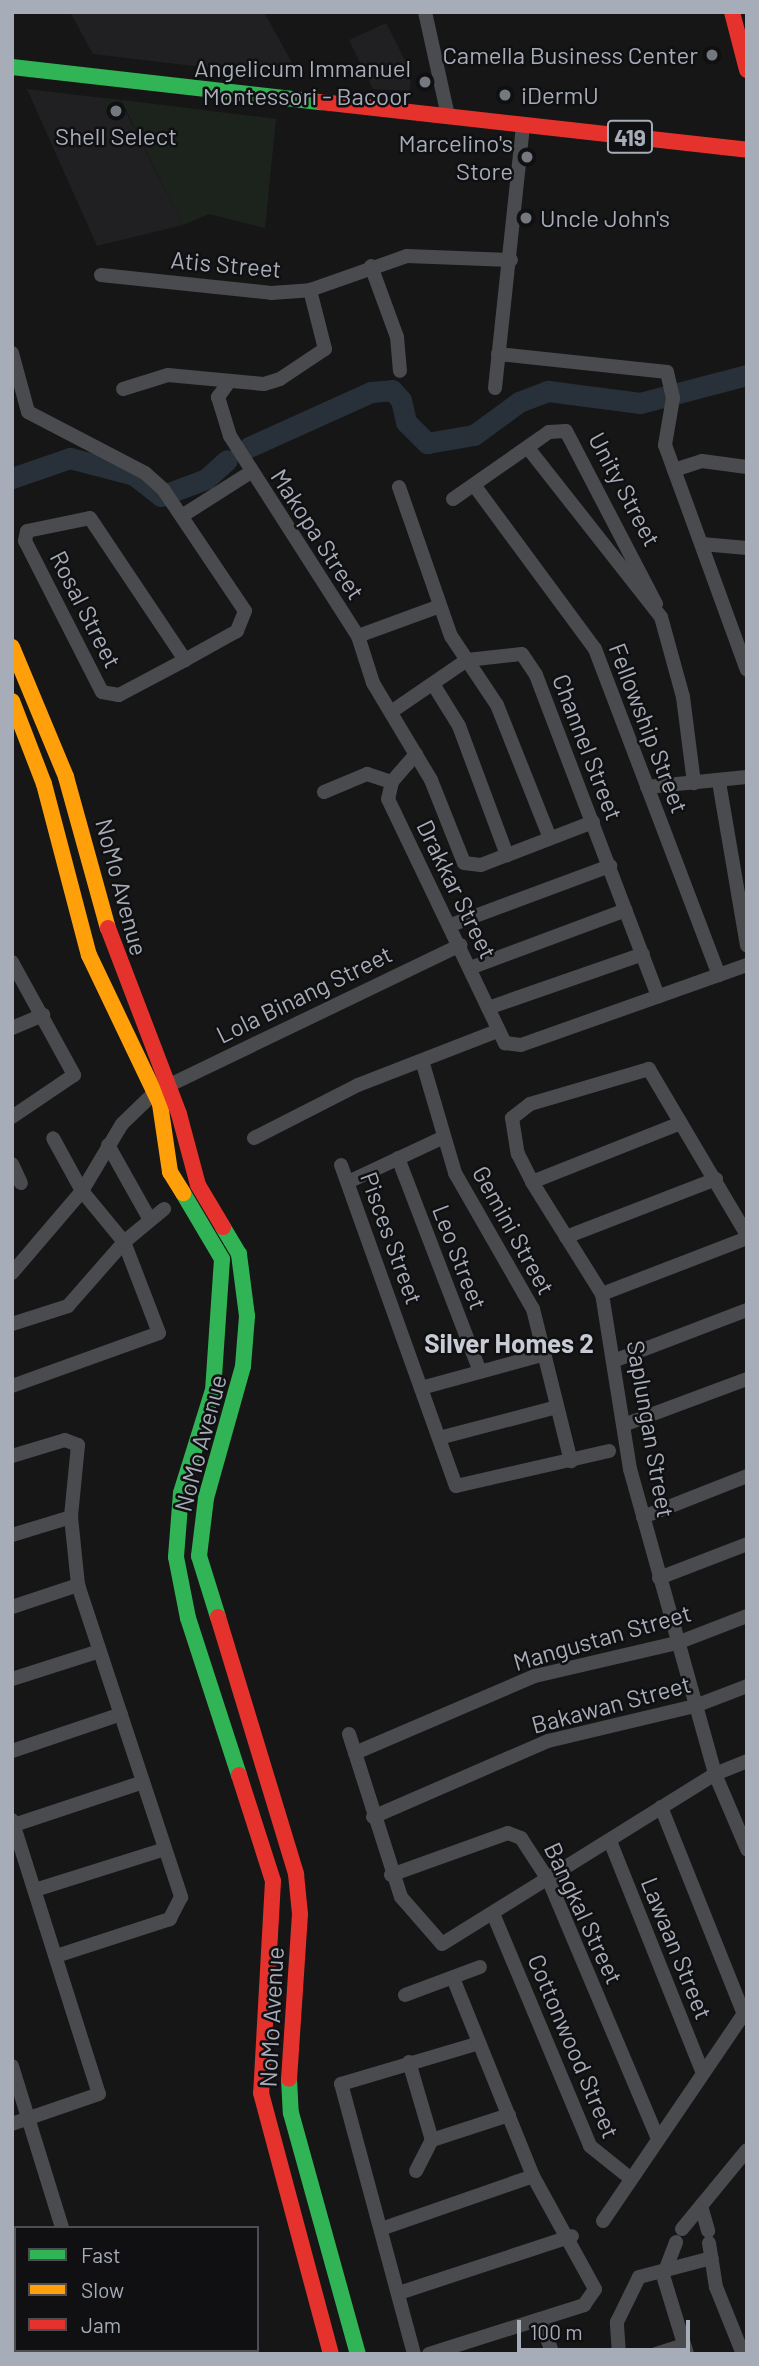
<!DOCTYPE html>
<style>
body{margin:0}
#map{position:relative;width:759px;height:2366px;overflow:hidden;background:#161616;font-family:Barlow,sans-serif}
div>[style]{position:absolute}
[style*='--x']{left:calc(var(--x)*1px);top:calc(var(--y)*1px);width:calc(var(--w)*1px);rotate:calc(var(--a)*1deg)}
.built>*{inset:0;background:#202022}
.green>*{inset:0;background:#1c231d}
.river>*{height:21px;margin:-10.5px;padding:0 10.5px;transform-origin:10.5px;border-radius:10.5px;background:#283139}
.street>*{height:14px;margin:-7px;padding:0 7px;transform-origin:7px;border-radius:7px;background:#4a4b4f}
.fast>*{height:16px;margin:-8px;padding:0 8px;transform-origin:8px;border-radius:8px;background:#30b455}
.slow>*{height:16px;margin:-8px;padding:0 8px;transform-origin:8px;border-radius:8px;background:#ff9f0a}
.jam>*{height:16px;margin:-8px;padding:0 8px;transform-origin:8px;border-radius:8px;background:#e5322d}
.dots>*{width:19px;height:19px;translate:-50% -50%;box-sizing:border-box;border:4px solid #101012;border-radius:50%}
span{translate:-50% -50%;white-space:nowrap;text-align:center;line-height:1.15;-webkit-text-stroke:5px #101012;paint-order:stroke}
.shield-label span{padding:2px 5px;background:#101012;border:2px solid;border-radius:5px;-webkit-text-stroke-width:0}
.shield-label{font-size:23px;color:#a6acb8;font-weight:700}
.poi-label{font-size:24px;color:#a6acb8}
.right{translate:-100% -50%;text-align:right}
.left{translate:0 -50%;text-align:left}
.street-label{font-size:24px;color:#a6acb8}
.neighbourhood-label{font-size:26px;color:#c7cbd4;font-weight:700}
.frame{position:absolute;inset:0;border:14px solid #a6acb8;pointer-events:none}
.legend{position:absolute;left:14px;top:2226px;width:245px;height:126px;box-sizing:border-box;background:#101012;border:2px solid #4c4e54;margin:0;padding:9px 12px;list-style:none;font-size:21px;color:#a6acb8}
.legend li{display:flex;align-items:center;gap:14px;height:35px}
.legend b{width:35px;border:2px solid #4c4e54}
.scale{position:absolute;left:517px;top:2320px;width:173px;height:32px;box-sizing:border-box;border:4px solid #a6acb8;border-top:0;padding-left:9px;font-size:21px;line-height:24px;white-space:nowrap;color:#a6acb8;-webkit-text-stroke:5px #101012;paint-order:stroke}
</style>
<div id="map">
<div class="built">
<div style="clip-path:polygon(70px 12px,264px 12px,301px 79px,93px 54px)"></div>
<div style="clip-path:polygon(386px 23px,411px 72px,410px 91px,373px 89px,349px 40px)"></div>
<div style="clip-path:polygon(27px 89px,120px 100px,183px 225px,97px 246px)"></div>
</div>
<div class="green">
<div style="clip-path:polygon(106px 98px,276px 119px,265px 228px,209px 214px,183px 225px,121px 100px,104px 108px)"></div>
</div>
<div class="river">
<div style="--x:249;--y:447;--w:134;--a:-24.3"></div>
<div style="--x:371;--y:392;--w:21;--a:-5"></div>
<div style="--x:392;--y:390;--w:13;--a:48"></div>
<div style="--x:401;--y:400;--w:23;--a:77"></div>
<div style="--x:406;--y:422;--w:30;--a:45"></div>
<div style="--x:427;--y:443;--w:48;--a:-9.7"></div>
<div style="--x:474;--y:435;--w:56;--a:-36.3"></div>
<div style="--x:519;--y:402;--w:31;--a:-21"></div>
<div style="--x:548;--y:391;--w:93;--a:7.4"></div>
<div style="--x:640;--y:403;--w:111;--a:-14.7"></div>
<div style="--x:12;--y:478;--w:61;--a:-19"></div>
<div style="--x:70;--y:458;--w:66;--a:14.9"></div>
<div style="--x:134;--y:475;--w:34;--a:38"></div>
<div style="--x:161;--y:496;--w:48;--a:-20.7"></div>
<div style="--x:206;--y:479;--w:28;--a:-42"></div>
</div>
<div class="street">
<div style="--x:425;--y:12;--w:107;--a:77.5"></div>
<div style="--x:371;--y:266;--w:76;--a:69.9"></div>
<div style="--x:397;--y:337;--w:34;--a:85"></div>
<div style="--x:101;--y:275;--w:171;--a:6"></div>
<div style="--x:271;--y:293;--w:39;--a:-4"></div>
<div style="--x:310;--y:290;--w:103;--a:-19.3"></div>
<div style="--x:407;--y:256;--w:104;--a:2.2"></div>
<div style="--x:12;--y:353;--w:61;--a:74.8"></div>
<div style="--x:28;--y:412;--w:132;--a:27.5"></div>
<div style="--x:145;--y:473;--w:24;--a:42"></div>
<div style="--x:163;--y:489;--w:147;--a:56.1"></div>
<div style="--x:245;--y:611;--w:22;--a:112"></div>
<div style="--x:237;--y:631;--w:60;--a:150.9"></div>
<div style="--x:185;--y:660;--w:75;--a:152.1"></div>
<div style="--x:119;--y:695;--w:17;--a:-170"></div>
<div style="--x:102;--y:692;--w:169;--a:-117"></div>
<div style="--x:25;--y:541;--w:10;--a:-79"></div>
<div style="--x:27;--y:531;--w:64;--a:-11.7"></div>
<div style="--x:90;--y:518;--w:171;--a:56.2"></div>
<div style="--x:498;--y:354;--w:170;--a:6.1"></div>
<div style="--x:667;--y:372;--w:27;--a:77"></div>
<div style="--x:673;--y:398;--w:48;--a:99.7"></div>
<div style="--x:665;--y:445;--w:239;--a:70"></div>
<div style="--x:229;--y:382;--w:19;--a:126"></div>
<div style="--x:218;--y:397;--w:41;--a:72.9"></div>
<div style="--x:230;--y:436;--w:237;--a:57.4"></div>
<div style="--x:358;--y:636;--w:49;--a:72.3"></div>
<div style="--x:373;--y:683;--w:113;--a:59.1"></div>
<div style="--x:431;--y:780;--w:89;--a:68.3"></div>
<div style="--x:464;--y:863;--w:17;--a:7"></div>
<div style="--x:481;--y:865;--w:120;--a:-21"></div>
<div style="--x:495;--y:388;--w:264;--a:-83.9"></div>
<div style="--x:123;--y:389;--w:47;--a:-17.3"></div>
<div style="--x:168;--y:375;--w:96;--a:5.4"></div>
<div style="--x:264;--y:384;--w:17;--a:-17"></div>
<div style="--x:280;--y:379;--w:54;--a:-33.7"></div>
<div style="--x:325;--y:349;--w:61;--a:-104.3"></div>
<div style="--x:528;--y:448;--w:215;--a:51.8"></div>
<div style="--x:661;--y:617;--w:83;--a:74.6"></div>
<div style="--x:683;--y:697;--w:87;--a:82.7"></div>
<div style="--x:674;--y:470;--w:29;--a:-18"></div>
<div style="--x:702;--y:461;--w:45;--a:7.6"></div>
<div style="--x:474;--y:485;--w:204;--a:53.6"></div>
<div style="--x:595;--y:649;--w:349;--a:69.2"></div>
<div style="--x:399;--y:487;--w:158;--a:70.8"></div>
<div style="--x:451;--y:636;--w:83;--a:56.3"></div>
<div style="--x:497;--y:705;--w:143;--a:68.3"></div>
<div style="--x:453;--y:499;--w:117;--a:-34.9"></div>
<div style="--x:549;--y:432;--w:17;--a:-3"></div>
<div style="--x:566;--y:431;--w:195;--a:62.5"></div>
<div style="--x:185;--y:514;--w:78;--a:-32.5"></div>
<div style="--x:702;--y:544;--w:45;--a:5.1"></div>
<div style="--x:358;--y:636;--w:87;--a:-20.1"></div>
<div style="--x:433;--y:684;--w:49;--a:58.2"></div>
<div style="--x:459;--y:726;--w:138;--a:69.6"></div>
<div style="--x:391;--y:712;--w:92;--a:-34.4"></div>
<div style="--x:467;--y:660;--w:55;--a:-6.2"></div>
<div style="--x:522;--y:654;--w:25;--a:56"></div>
<div style="--x:536;--y:675;--w:344;--a:69.2"></div>
<div style="--x:416;--y:754;--w:37;--a:131"></div>
<div style="--x:392;--y:782;--w:17;--a:103"></div>
<div style="--x:388;--y:799;--w:271;--a:64.4"></div>
<div style="--x:505;--y:1043;--w:16;--a:7"></div>
<div style="--x:521;--y:1045;--w:240;--a:-19.5"></div>
<div style="--x:719;--y:782;--w:166;--a:80.3"></div>
<div style="--x:647;--y:787;--w:100;--a:-5.7"></div>
<div style="--x:324;--y:792;--w:47;--a:-22.7"></div>
<div style="--x:367;--y:774;--w:26;--a:18"></div>
<div style="--x:451;--y:925;--w:170;--a:-20.4"></div>
<div style="--x:12;--y:962;--w:129;--a:61.2"></div>
<div style="--x:74;--y:1075;--w:75;--a:145.9"></div>
<div style="--x:470;--y:968;--w:166;--a:-20.4"></div>
<div style="--x:488;--y:1008;--w:164;--a:-19.2"></div>
<div style="--x:12;--y:1028;--w:34;--a:-23"></div>
<div style="--x:423;--y:1064;--w:114;--a:73.6"></div>
<div style="--x:455;--y:1173;--w:157;--a:60.2"></div>
<div style="--x:533;--y:1309;--w:157;--a:76"></div>
<div style="--x:254;--y:1138;--w:117;--a:-27"></div>
<div style="--x:358;--y:1085;--w:149;--a:-21.2"></div>
<div style="--x:108;--y:1145;--w:84;--a:60.7"></div>
<div style="--x:398;--y:1158;--w:229;--a:69"></div>
<div style="--x:12;--y:1164;--w:21;--a:65"></div>
<div style="--x:341;--y:1165;--w:341;--a:70.3"></div>
<div style="--x:456;--y:1486;--w:157;--a:-12.9"></div>
<div style="--x:348;--y:1182;--w:106;--a:-25.1"></div>
<div style="--x:532;--y:1182;--w:160;--a:-21.6"></div>
<div style="--x:747;--y:1235;--w:193;--a:-120.6"></div>
<div style="--x:649;--y:1069;--w:124;--a:163.6"></div>
<div style="--x:530;--y:1104;--w:23;--a:142"></div>
<div style="--x:512;--y:1118;--w:36;--a:81"></div>
<div style="--x:518;--y:1154;--w:31;--a:63"></div>
<div style="--x:532;--y:1182;--w:132;--a:58"></div>
<div style="--x:602;--y:1294;--w:177;--a:80.9"></div>
<div style="--x:630;--y:1469;--w:317;--a:74.4"></div>
<div style="--x:715;--y:1774;--w:82;--a:66.9"></div>
<div style="--x:566;--y:1237;--w:161;--a:-21.1"></div>
<div style="--x:12;--y:1273;--w:108;--a:-49.5"></div>
<div style="--x:82;--y:1191;--w:78;--a:-59.2"></div>
<div style="--x:122;--y:1124;--w:46;--a:-44.1"></div>
<div style="--x:155;--y:1092;--w:339;--a:-25.7"></div>
<div style="--x:602;--y:1294;--w:155;--a:-21.1"></div>
<div style="--x:12;--y:1324;--w:59;--a:-17.8"></div>
<div style="--x:68;--y:1306;--w:85;--a:-48.8"></div>
<div style="--x:124;--y:1242;--w:52;--a:-39.5"></div>
<div style="--x:616;--y:1360;--w:140;--a:-20.9"></div>
<div style="--x:12;--y:1386;--w:156;--a:-19.8"></div>
<div style="--x:159;--y:1333;--w:97;--a:-111"></div>
<div style="--x:124;--y:1242;--w:66;--a:-129.5"></div>
<div style="--x:82;--y:1191;--w:60;--a:-118.7"></div>
<div style="--x:421;--y:1388;--w:129;--a:-15.3"></div>
<div style="--x:626;--y:1424;--w:129;--a:-20.4"></div>
<div style="--x:439;--y:1438;--w:122;--a:-14.7"></div>
<div style="--x:12;--y:1456;--w:55;--a:-16.8"></div>
<div style="--x:65;--y:1440;--w:14;--a:21"></div>
<div style="--x:78;--y:1445;--w:72;--a:95.6"></div>
<div style="--x:71;--y:1517;--w:68;--a:84.1"></div>
<div style="--x:78;--y:1585;--w:329;--a:71.7"></div>
<div style="--x:181;--y:1897;--w:25;--a:117"></div>
<div style="--x:170;--y:1919;--w:120;--a:162"></div>
<div style="--x:643;--y:1517;--w:112;--a:-21.5"></div>
<div style="--x:12;--y:1535;--w:62;--a:-17"></div>
<div style="--x:659;--y:1578;--w:94;--a:-21.1"></div>
<div style="--x:12;--y:1607;--w:70;--a:-18.4"></div>
<div style="--x:12;--y:1679;--w:92;--a:-17.7"></div>
<div style="--x:349;--y:1734;--w:171;--a:72.3"></div>
<div style="--x:401;--y:1897;--w:62;--a:48.9"></div>
<div style="--x:442;--y:1944;--w:322;--a:-31.9"></div>
<div style="--x:715;--y:1774;--w:35;--a:-22"></div>
<div style="--x:12;--y:1751;--w:115;--a:-18.7"></div>
<div style="--x:355;--y:1753;--w:196;--a:-23.2"></div>
<div style="--x:535;--y:1676;--w:146;--a:-13.1"></div>
<div style="--x:677;--y:1643;--w:75;--a:-21.1"></div>
<div style="--x:661;--y:1807;--w:221;--a:68.2"></div>
<div style="--x:373;--y:1817;--w:191;--a:-23.5"></div>
<div style="--x:548;--y:1741;--w:151;--a:-13.4"></div>
<div style="--x:695;--y:1706;--w:56;--a:-21"></div>
<div style="--x:12;--y:1820;--w:287;--a:72.4"></div>
<div style="--x:99;--y:2094;--w:92;--a:161"></div>
<div style="--x:14;--y:1825;--w:136;--a:-18.4"></div>
<div style="--x:610;--y:1841;--w:248;--a:68.2"></div>
<div style="--x:391;--y:1875;--w:124;--a:-19.7"></div>
<div style="--x:508;--y:1833;--w:14;--a:21"></div>
<div style="--x:521;--y:1838;--w:51;--a:56.9"></div>
<div style="--x:549;--y:1881;--w:278;--a:67.1"></div>
<div style="--x:35;--y:1890;--w:136;--a:-17.5"></div>
<div style="--x:494;--y:1916;--w:249;--a:67.3"></div>
<div style="--x:590;--y:2146;--w:51;--a:38.7"></div>
<div style="--x:405;--y:1995;--w:80;--a:-20.5"></div>
<div style="--x:409;--y:2062;--w:81;--a:73.6"></div>
<div style="--x:12;--y:2066;--w:170;--a:72.8"></div>
<div style="--x:416;--y:2171;--w:35;--a:-63"></div>
<div style="--x:432;--y:2140;--w:81;--a:-18"></div>
<div style="--x:701;--y:2206;--w:26;--a:74"></div>
<div style="--x:603;--y:2221;--w:256;--a:-55.8"></div>
<div style="--x:381;--y:2229;--w:161;--a:-19.2"></div>
<div style="--x:682;--y:2229;--w:102;--a:-50.6"></div>
<div style="--x:709;--y:2243;--w:45;--a:81"></div>
<div style="--x:716;--y:2287;--w:72;--a:68.1"></div>
<div style="--x:665;--y:2271;--w:31;--a:-69"></div>
<div style="--x:662;--y:2272;--w:86;--a:73"></div>
<div style="--x:399;--y:2293;--w:182;--a:-18.2"></div>
<div style="--x:540;--y:2319;--w:37;--a:70"></div>
<div style="--x:12;--y:2329;--w:4;--a:27"></div>
<div style="--x:19;--y:2354;--w:4;--a:-63"></div>
<div style="--x:414;--y:2354;--w:280;--a:-105.1"></div>
<div style="--x:341;--y:2084;--w:144;--a:-16.5"></div>
<div style="--x:429;--y:2354;--w:163;--a:-17.5"></div>
<div style="--x:584;--y:2305;--w:19;--a:-55"></div>
<div style="--x:595;--y:2289;--w:129;--a:-118.8"></div>
<div style="--x:533;--y:2176;--w:214;--a:-112"></div>
<div style="--x:619;--y:2354;--w:32;--a:-94"></div>
<div style="--x:617;--y:2322;--w:50;--a:-63.9"></div>
<div style="--x:639;--y:2277;--w:75;--a:-14.6"></div>
<div style="--x:656;--y:2354;--w:28;--a:-18"></div>
</div>
<div class="fast">
<div style="--x:12;--y:67;--w:311;--a:6.5"></div>
<div style="--x:183;--y:1193;--w:77;--a:59.4"></div>
<div style="--x:222;--y:1259;--w:131;--a:93.9"></div>
<div style="--x:213;--y:1390;--w:108;--a:107.3"></div>
<div style="--x:181;--y:1493;--w:64;--a:94.5"></div>
<div style="--x:176;--y:1557;--w:62;--a:78.9"></div>
<div style="--x:188;--y:1618;--w:165;--a:72"></div>
<div style="--x:218;--y:1617;--w:64;--a:-107.3"></div>
<div style="--x:199;--y:1556;--w:58;--a:-83.1"></div>
<div style="--x:206;--y:1498;--w:137;--a:-74.3"></div>
<div style="--x:243;--y:1366;--w:50;--a:-85.4"></div>
<div style="--x:247;--y:1316;--w:63;--a:-97.4"></div>
<div style="--x:239;--y:1254;--w:31;--a:-121"></div>
<div style="--x:289;--y:2079;--w:34;--a:87"></div>
<div style="--x:291;--y:2113;--w:250;--a:74.5"></div>
</div>
<div class="slow">
<div style="--x:12;--y:647;--w:141;--a:67.4"></div>
<div style="--x:66;--y:777;--w:157;--a:74.5"></div>
<div style="--x:12;--y:701;--w:89;--a:68.9"></div>
<div style="--x:44;--y:784;--w:177;--a:75.3"></div>
<div style="--x:89;--y:955;--w:165;--a:64.5"></div>
<div style="--x:160;--y:1104;--w:69;--a:81.6"></div>
<div style="--x:170;--y:1172;--w:25;--a:58"></div>
</div>
<div class="jam">
<div style="--x:732;--y:12;--w:60;--a:75.5"></div>
<div style="--x:321;--y:102;--w:429;--a:6.4"></div>
<div style="--x:108;--y:928;--w:199;--a:69.1"></div>
<div style="--x:179;--y:1114;--w:73;--a:75"></div>
<div style="--x:198;--y:1185;--w:49;--a:59.2"></div>
<div style="--x:218;--y:1617;--w:269;--a:73.1"></div>
<div style="--x:296;--y:1874;--w:40;--a:84.3"></div>
<div style="--x:300;--y:1914;--w:165;--a:93.8"></div>
<div style="--x:239;--y:1775;--w:111;--a:72.2"></div>
<div style="--x:273;--y:1881;--w:212;--a:93.2"></div>
<div style="--x:261;--y:2093;--w:270;--a:75"></div>
</div>
<div class="dots">
<div style="left:712px;top:55px;background:#74787f"></div>
<div style="left:425px;top:82px;background:#74787f"></div>
<div style="left:505px;top:95px;background:#74787f"></div>
<div style="left:116px;top:111px;background:#74787f"></div>
<div style="left:527px;top:157px;background:#74787f"></div>
<div style="left:526px;top:218px;background:#74787f"></div>
</div>
<div class="shield-label">
<span style="left:630px;top:137px">419</span>
</div>
<div class="poi-label">
<span class="right" style="left:698px;top:55px">Camella Business Center</span>
<span class="right" style="left:411px;top:82px">Angelicum Immanuel<br>Montessori - Bacoor</span>
<span class="left" style="left:521px;top:95px">iDermU</span>
<span style="left:116px;top:136px">Shell Select</span>
<span class="right" style="left:513px;top:157px">Marcelino's<br>Store</span>
<span class="left" style="left:540px;top:218px">Uncle John's</span>
</div>
<div class="street-label">
<span style="left:226px;top:264px;rotate:5deg">Atis Street</span>
<span style="left:625px;top:489px;rotate:62deg">Unity Street</span>
<span style="left:318px;top:534px;rotate:57deg">Makopa Street</span>
<span style="left:86px;top:609px;rotate:63deg">Rosal Street</span>
<span style="left:649px;top:728px;rotate:69deg">Fellowship Street</span>
<span style="left:588px;top:747px;rotate:69deg">Channel Street</span>
<span style="left:122px;top:887px;rotate:75deg">NoMo Avenue</span>
<span style="left:457px;top:889px;rotate:64deg">Drakkar Street</span>
<span style="left:304px;top:994px;rotate:-26deg">Lola Binang Street</span>
<span style="left:514px;top:1230px;rotate:61deg">Gemini Street</span>
<span style="left:392px;top:1238px;rotate:70deg">Pisces Street</span>
<span style="left:460px;top:1257px;rotate:69deg">Leo Street</span>
<span style="left:651px;top:1429px;rotate:80deg">Saplungan Street</span>
<span style="left:200px;top:1443px;rotate:-75deg">NoMo Avenue</span>
<span style="left:602px;top:1637px;rotate:-16deg">Mangustan Street</span>
<span style="left:611px;top:1704px;rotate:-15deg">Bakawan Street</span>
<span style="left:584px;top:1913px;rotate:65deg">Bangkal Street</span>
<span style="left:677px;top:1948px;rotate:68deg">Lawaan Street</span>
<span style="left:271px;top:2017px;rotate:-87deg">NoMo Avenue</span>
<span style="left:574px;top:2046px;rotate:67deg">Cottonwood Street</span>
</div>
<div class="neighbourhood-label">
<span style="left:509px;top:1343px">Silver Homes 2</span>
</div>
<div class="frame"></div>
<ul class="legend">
<li><b style="height:9px;background:#30b455"></b>Fast</li>
<li><b style="height:9px;background:#ff9f0a"></b>Slow</li>
<li><b style="height:9px;background:#e5322d"></b>Jam</li>
</ul>
<div class="scale">100 m</div>
</div>
